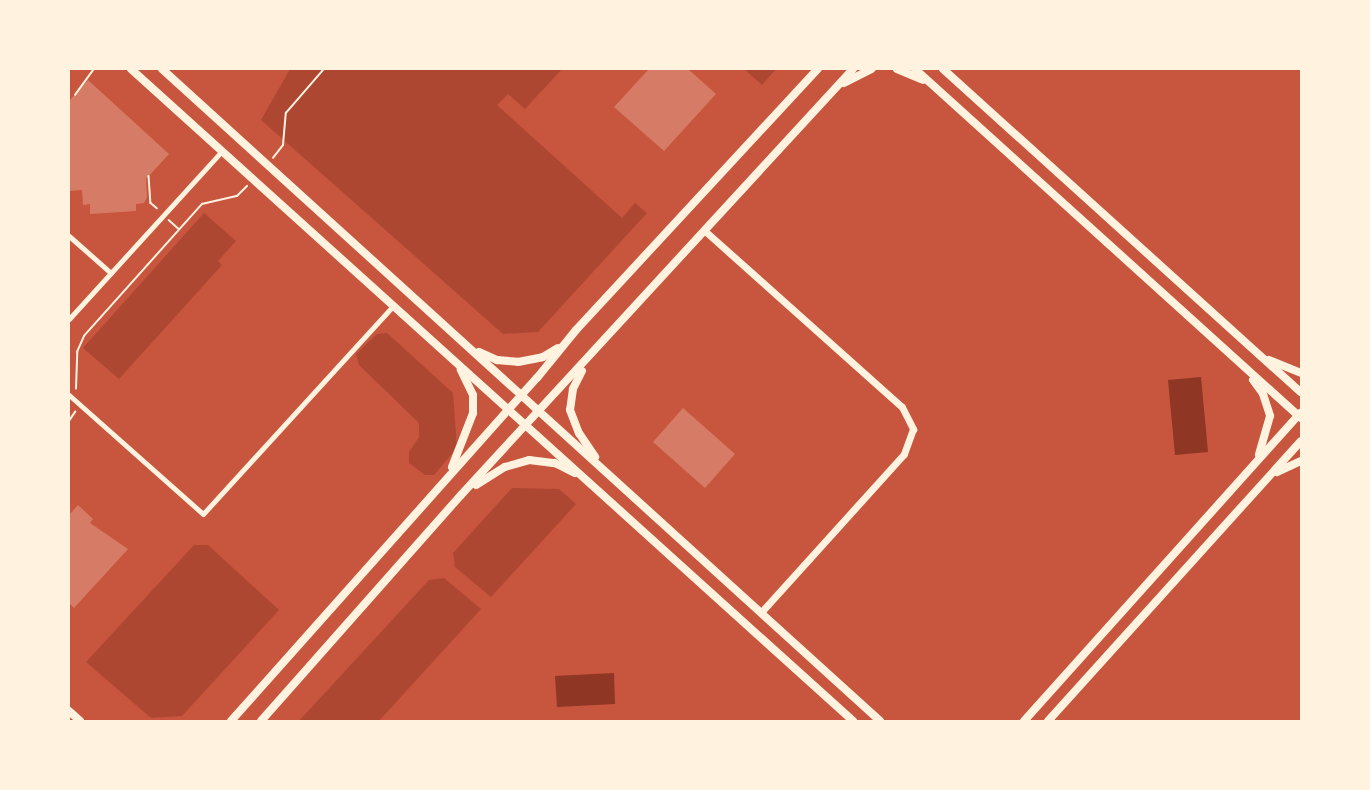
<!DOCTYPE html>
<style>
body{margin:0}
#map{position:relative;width:1370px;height:790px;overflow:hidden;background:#c8553d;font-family:Lato,sans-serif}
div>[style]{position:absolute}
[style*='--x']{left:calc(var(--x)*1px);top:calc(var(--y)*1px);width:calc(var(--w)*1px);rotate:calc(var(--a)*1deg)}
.green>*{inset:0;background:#ae4732}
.water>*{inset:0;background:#8f3625}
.building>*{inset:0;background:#d67c66}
.path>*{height:1.5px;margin:-0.75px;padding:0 0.75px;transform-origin:0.75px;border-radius:0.75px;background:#fff3e0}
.minor>*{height:5px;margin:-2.5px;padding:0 2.5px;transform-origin:2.5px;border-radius:2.5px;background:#fff3e0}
.tertiary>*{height:7px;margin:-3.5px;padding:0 3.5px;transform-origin:3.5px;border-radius:3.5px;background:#fff3e0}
.secondary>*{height:8px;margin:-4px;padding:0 4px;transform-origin:4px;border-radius:4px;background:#fff3e0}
.primary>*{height:8px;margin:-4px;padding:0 4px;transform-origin:4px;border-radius:4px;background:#fff3e0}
span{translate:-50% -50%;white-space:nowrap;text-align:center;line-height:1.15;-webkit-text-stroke:6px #fff3e0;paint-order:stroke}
.frame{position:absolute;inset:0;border:70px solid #fff3e0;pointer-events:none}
</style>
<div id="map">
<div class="green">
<div style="clip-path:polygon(290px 69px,562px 69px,525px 109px,508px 94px,497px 105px,622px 218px,635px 203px,647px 213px,538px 332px,503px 334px,261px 120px)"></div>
<div style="clip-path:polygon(744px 69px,776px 69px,762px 85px)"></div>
<div style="clip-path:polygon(204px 213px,236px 241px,218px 261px,222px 265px,119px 379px,83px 348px)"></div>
<div style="clip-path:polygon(387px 333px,453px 393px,457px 448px,434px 475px,425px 475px,409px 463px,409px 452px,419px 437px,419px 423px,359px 365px,356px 354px,377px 334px)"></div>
<div style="clip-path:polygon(512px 488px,559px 489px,576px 504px,491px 597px,455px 567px,453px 553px)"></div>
<div style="clip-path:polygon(194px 545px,208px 545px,279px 610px,182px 716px,151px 718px,86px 662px)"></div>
<div style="clip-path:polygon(444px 578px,481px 609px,379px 721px,299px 721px,429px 580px)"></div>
</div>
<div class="water">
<div style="clip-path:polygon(1201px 377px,1208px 452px,1175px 455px,1168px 380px)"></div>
<div style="clip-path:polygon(614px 673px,615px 704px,557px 707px,555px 676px)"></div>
</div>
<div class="building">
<div style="clip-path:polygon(649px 69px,688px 69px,716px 94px,664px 151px,614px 107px)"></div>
<div style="clip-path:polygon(88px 80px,169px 154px,146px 179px,147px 197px,144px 203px,136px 204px,136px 211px,90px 214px,90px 204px,83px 205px,82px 190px,69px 191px,69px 101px)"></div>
<div style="clip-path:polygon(683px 408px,735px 454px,705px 488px,653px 442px)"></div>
<div style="clip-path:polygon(78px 505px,93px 519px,90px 523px,128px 549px,74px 608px,69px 603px,69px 515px)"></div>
</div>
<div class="path">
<div style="--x:75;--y:95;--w:32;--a:-54"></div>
<div style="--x:273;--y:158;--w:16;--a:-52"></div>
<div style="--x:283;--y:145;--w:32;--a:-85"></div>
<div style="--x:286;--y:113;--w:58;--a:-49.2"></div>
<div style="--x:149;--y:176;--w:27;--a:86"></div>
<div style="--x:151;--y:203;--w:8;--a:40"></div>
<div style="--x:169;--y:220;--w:13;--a:42"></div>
<div style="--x:76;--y:389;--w:37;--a:-88"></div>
<div style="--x:77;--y:352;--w:17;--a:-66"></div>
<div style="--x:84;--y:336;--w:177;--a:-48.2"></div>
<div style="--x:202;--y:204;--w:36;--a:-13"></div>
<div style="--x:237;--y:196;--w:14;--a:-45"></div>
<div style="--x:69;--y:421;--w:11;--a:-56"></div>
</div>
<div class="minor">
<div style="--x:69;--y:236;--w:56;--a:41.4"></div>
<div style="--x:69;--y:319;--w:227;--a:-47.7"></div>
<div style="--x:69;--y:395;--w:179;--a:41.6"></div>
<div style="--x:203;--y:514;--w:283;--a:-47.6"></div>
</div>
<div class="tertiary">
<div style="--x:705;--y:231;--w:264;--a:41.8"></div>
<div style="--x:902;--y:407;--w:25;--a:63"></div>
<div style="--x:913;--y:429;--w:27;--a:110"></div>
<div style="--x:904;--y:454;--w:213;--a:132.1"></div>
</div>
<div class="secondary">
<div style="--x:131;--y:69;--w:973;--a:42.08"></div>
<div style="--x:162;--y:69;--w:970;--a:42.24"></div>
<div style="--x:897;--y:69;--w:28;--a:23"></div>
<div style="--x:915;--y:69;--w:520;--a:42.12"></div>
<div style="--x:943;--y:69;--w:482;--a:42.1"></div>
<div style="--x:844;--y:83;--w:31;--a:-27"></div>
<div style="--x:479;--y:352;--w:20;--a:24"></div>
<div style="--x:497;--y:360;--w:21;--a:5"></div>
<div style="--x:518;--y:362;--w:25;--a:-11"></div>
<div style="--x:543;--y:357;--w:17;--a:-31"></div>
<div style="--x:1269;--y:360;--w:35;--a:22"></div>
<div style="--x:582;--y:371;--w:20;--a:117"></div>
<div style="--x:573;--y:389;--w:21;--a:98"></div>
<div style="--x:570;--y:410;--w:25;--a:69"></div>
<div style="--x:579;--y:433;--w:29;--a:56"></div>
<div style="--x:1253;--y:380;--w:17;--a:54"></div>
<div style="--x:1263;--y:394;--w:23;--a:72"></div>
<div style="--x:1270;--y:416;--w:40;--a:106"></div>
<div style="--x:452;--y:467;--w:58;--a:-68.7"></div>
<div style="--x:473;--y:413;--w:18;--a:-90"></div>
<div style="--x:473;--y:395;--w:28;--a:-116"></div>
<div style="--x:1277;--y:472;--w:26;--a:-25"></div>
<div style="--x:476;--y:485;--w:34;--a:-32"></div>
<div style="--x:505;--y:467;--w:25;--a:-16"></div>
<div style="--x:529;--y:460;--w:26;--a:7"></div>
<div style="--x:555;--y:463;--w:22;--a:27"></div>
<div style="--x:231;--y:721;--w:460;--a:-48.3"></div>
<div style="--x:537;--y:378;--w:62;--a:-50.9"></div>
<div style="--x:576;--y:330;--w:356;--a:-47.2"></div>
<div style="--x:261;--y:721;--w:302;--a:-48.5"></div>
<div style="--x:461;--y:495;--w:579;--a:-47.38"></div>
<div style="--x:1024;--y:721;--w:414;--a:-48.1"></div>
<div style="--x:1048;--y:721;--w:377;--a:-47.9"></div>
</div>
<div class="primary">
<div style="--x:69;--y:711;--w:15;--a:42"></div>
</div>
<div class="frame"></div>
</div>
